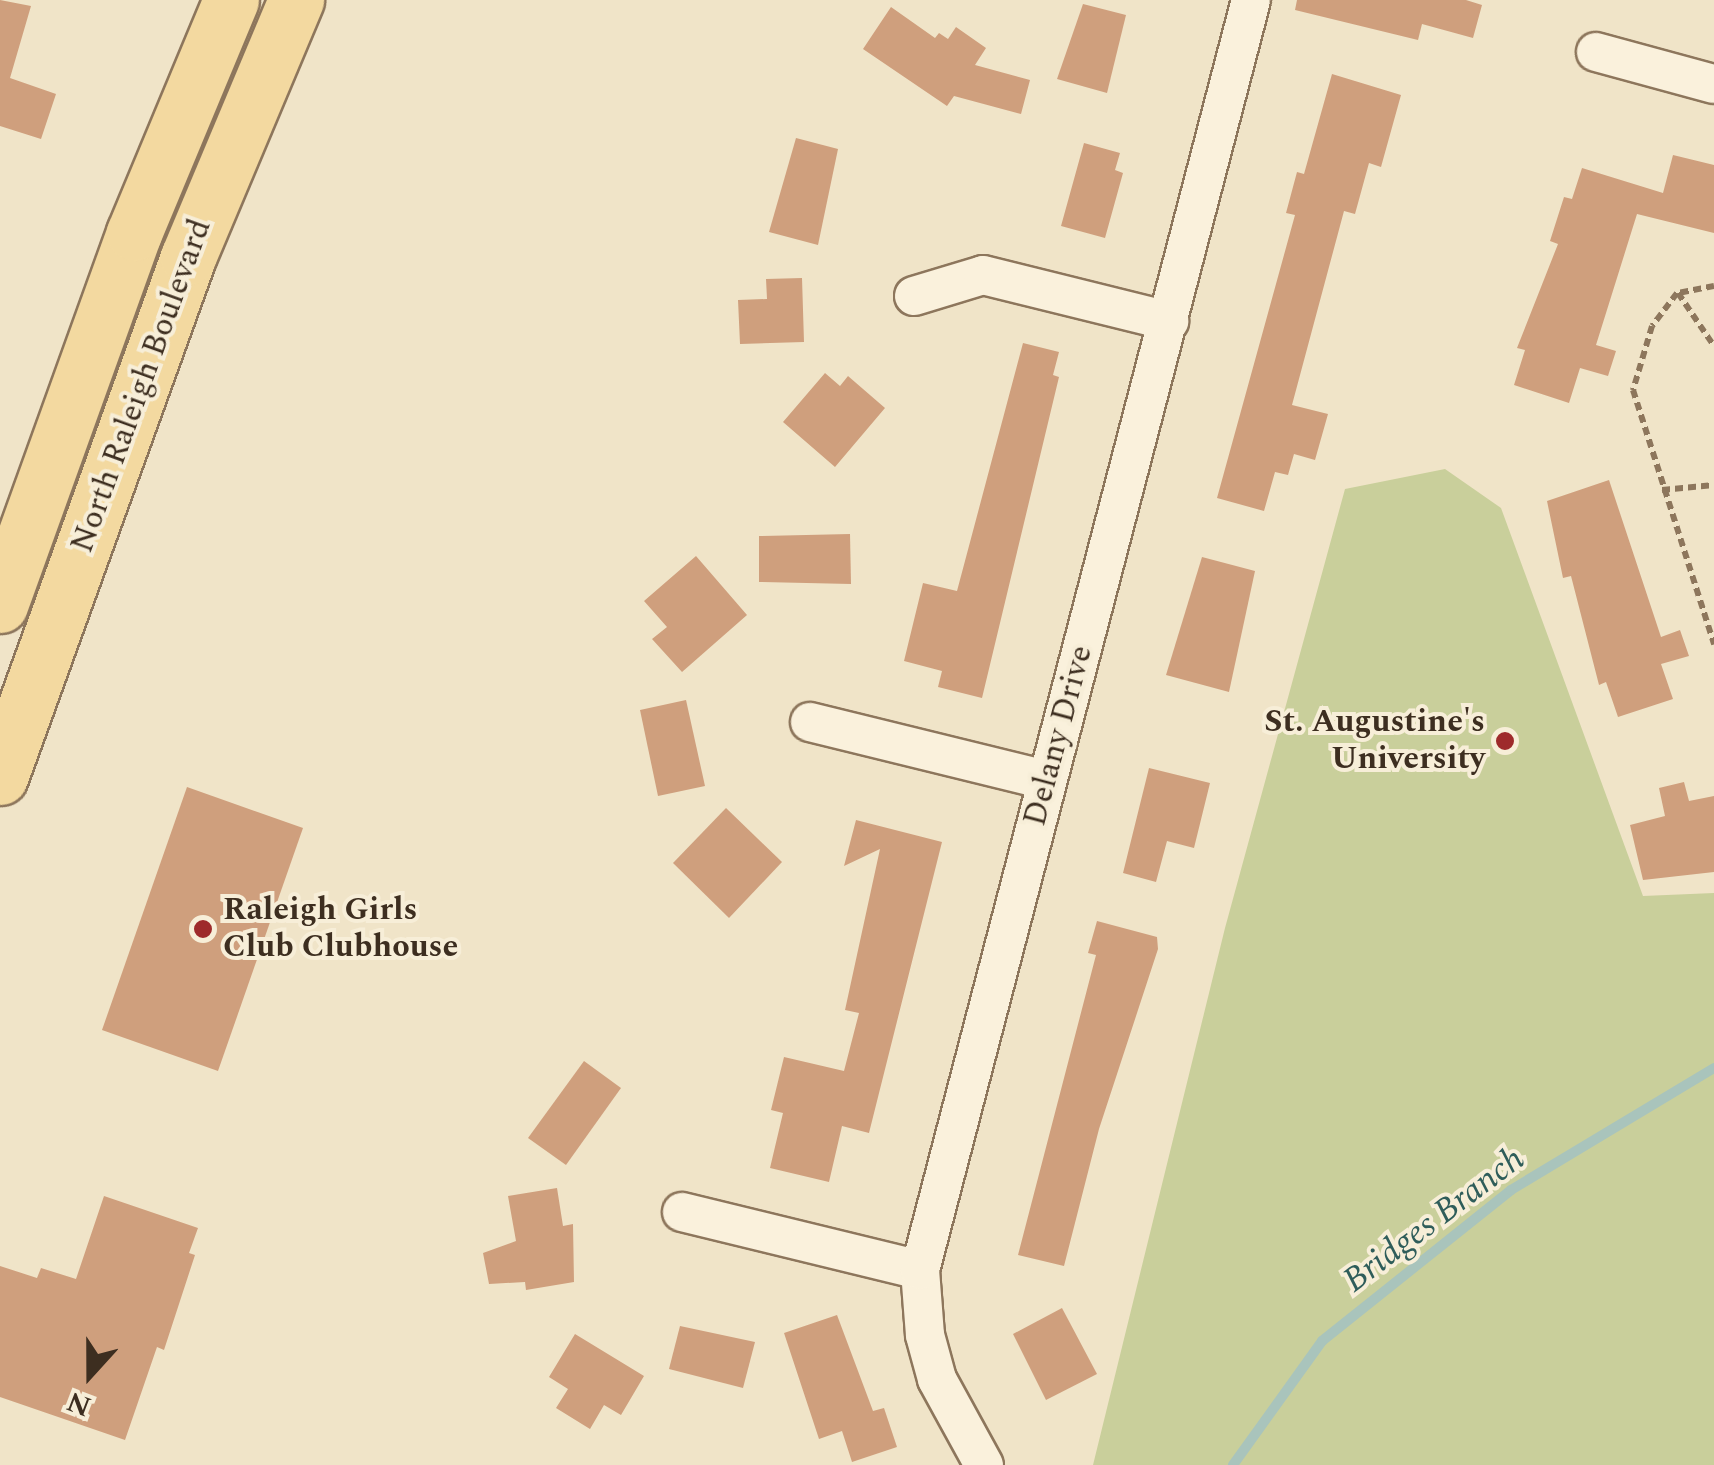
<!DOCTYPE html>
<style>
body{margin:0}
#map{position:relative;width:1714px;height:1465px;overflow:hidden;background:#f0e4c8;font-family:Spectral,serif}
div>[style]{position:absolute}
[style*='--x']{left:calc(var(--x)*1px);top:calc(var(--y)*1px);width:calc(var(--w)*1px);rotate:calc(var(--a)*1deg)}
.green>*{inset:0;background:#c9cf9b}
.stream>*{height:10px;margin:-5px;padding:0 5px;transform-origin:5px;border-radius:5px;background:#a9c4bc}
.building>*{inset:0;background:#cf9f7d}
.path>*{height:6px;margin-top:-3px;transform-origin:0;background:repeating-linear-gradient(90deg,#8d765c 0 8px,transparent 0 13px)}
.roads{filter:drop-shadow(2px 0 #8d765c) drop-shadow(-2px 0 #8d765c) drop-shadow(0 2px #8d765c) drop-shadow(0 -2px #8d765c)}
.minor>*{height:38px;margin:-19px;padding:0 19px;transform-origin:19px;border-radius:19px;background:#faf1dc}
.primary>*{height:55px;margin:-27.5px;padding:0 27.5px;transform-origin:27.5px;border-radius:27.5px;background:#f3d9a0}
.dots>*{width:28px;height:28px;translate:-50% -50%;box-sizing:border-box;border:5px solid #f7eed8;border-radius:50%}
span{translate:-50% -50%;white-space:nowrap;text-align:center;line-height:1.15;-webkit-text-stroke:8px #f7eed8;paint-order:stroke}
.street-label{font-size:32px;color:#3d2e20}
.poi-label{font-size:32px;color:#3d2e20;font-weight:700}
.right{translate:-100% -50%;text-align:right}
.left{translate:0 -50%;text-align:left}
.water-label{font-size:35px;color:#2f5d5a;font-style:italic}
.north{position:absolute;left:40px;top:1325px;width:100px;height:100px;-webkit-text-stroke:8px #f7eed8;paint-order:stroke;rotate:201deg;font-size:28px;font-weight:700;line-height:40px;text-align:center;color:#3d2e20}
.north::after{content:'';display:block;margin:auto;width:35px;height:45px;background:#3d2e20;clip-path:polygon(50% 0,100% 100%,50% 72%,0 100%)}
</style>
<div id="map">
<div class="green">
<div style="clip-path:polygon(1445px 469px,1501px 508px,1643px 896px,1714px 893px,1714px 1465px,1093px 1465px,1225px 928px,1345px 489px)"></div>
</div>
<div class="stream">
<div style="--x:1233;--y:1465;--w:153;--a:-54.3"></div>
<div style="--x:1322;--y:1341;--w:242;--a:-38.6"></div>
<div style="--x:1511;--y:1190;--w:237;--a:-31"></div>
</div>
<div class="building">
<div style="clip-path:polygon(0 0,31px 6px,10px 78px,56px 94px,41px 139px,0 126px)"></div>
<div style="clip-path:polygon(1297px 0,1466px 0,1482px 5px,1473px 38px,1422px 24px,1418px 40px,1295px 10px)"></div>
<div style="clip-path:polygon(1083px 4px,1126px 15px,1107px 93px,1057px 79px)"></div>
<div style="clip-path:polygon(891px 7px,935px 38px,939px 33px,948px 39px,956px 27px,986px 48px,975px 65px,1030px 80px,1021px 114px,954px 96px,947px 106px,863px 49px)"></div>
<div style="clip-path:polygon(1332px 74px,1401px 95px,1381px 167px,1369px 163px,1355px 214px,1344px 211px,1292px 405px,1328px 414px,1315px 460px,1294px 454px,1288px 475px,1275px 472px,1264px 511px,1217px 498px,1295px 215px,1286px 213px,1297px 172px,1304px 174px)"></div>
<div style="clip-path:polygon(796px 138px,838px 149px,818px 245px,769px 232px)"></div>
<div style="clip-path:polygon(1084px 143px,1120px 153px,1115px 170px,1123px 173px,1105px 238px,1061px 226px)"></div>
<div style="clip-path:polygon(1673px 155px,1714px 165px,1714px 233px,1637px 214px,1596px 345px,1616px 351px,1608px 376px,1580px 368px,1569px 403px,1514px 385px,1525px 350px,1517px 348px,1558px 244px,1550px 241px,1564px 197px,1572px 199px,1582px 168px,1663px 193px)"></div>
<div style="clip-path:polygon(802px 278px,804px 342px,740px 344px,738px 300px,767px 299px,766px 279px)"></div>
<div style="clip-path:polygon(1023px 343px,1059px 352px,1053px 375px,1059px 377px,982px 698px,938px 687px,942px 671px,904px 661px,923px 583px,957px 591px)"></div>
<div style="clip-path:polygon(825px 373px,840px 386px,848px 376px,885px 408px,835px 467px,783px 422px)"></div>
<div style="clip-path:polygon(1609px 480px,1661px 637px,1680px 630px,1689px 656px,1661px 664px,1673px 699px,1618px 717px,1606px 682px,1599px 685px,1571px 576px,1563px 578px,1547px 501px)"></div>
<div style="clip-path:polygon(850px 534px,851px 584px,759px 582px,759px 536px)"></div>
<div style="clip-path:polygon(696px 556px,747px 615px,682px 672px,652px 639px,667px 627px,644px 601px)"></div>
<div style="clip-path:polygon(1202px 557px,1255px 571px,1229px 692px,1166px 675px)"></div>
<div style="clip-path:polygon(686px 700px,705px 786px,658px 796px,640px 710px)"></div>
<div style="clip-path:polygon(1149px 768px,1210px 783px,1194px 848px,1167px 841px,1156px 882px,1123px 873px)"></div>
<div style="clip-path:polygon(1684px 782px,1689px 801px,1714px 796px,1714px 872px,1643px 880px,1630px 825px,1665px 816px,1659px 788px)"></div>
<div style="clip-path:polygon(187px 787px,303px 828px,218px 1071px,102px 1030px)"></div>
<div style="clip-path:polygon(726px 808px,782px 862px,729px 918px,673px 863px)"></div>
<div style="clip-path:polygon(856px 820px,942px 842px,869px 1133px,842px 1126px,829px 1182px,770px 1168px,783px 1113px,771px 1110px,784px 1057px,844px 1071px,859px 1013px,845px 1010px,880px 849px,844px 866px)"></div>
<div style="clip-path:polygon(1097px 921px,1157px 937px,1158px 949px,1099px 1129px,1064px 1266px,1018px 1255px,1096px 955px,1088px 953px)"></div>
<div style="clip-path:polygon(584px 1061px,621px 1088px,566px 1165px,528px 1138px)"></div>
<div style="clip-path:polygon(557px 1188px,563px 1226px,573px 1224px,574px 1282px,526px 1290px,525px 1282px,489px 1284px,483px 1253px,516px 1241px,508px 1196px)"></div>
<div style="clip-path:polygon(104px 1196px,198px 1228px,189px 1253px,195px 1255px,164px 1350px,157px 1347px,125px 1440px,0 1397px,0 1266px,37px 1278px,41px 1268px,76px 1279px)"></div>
<div style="clip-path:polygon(1062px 1308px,1097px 1374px,1046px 1400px,1013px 1334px)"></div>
<div style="clip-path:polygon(837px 1315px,873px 1411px,884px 1408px,897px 1447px,852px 1462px,842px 1431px,819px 1439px,784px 1333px)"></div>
<div style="clip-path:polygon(680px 1326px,755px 1342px,743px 1388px,669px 1369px)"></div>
<div style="clip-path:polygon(575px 1334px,644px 1376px,621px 1415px,604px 1405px,590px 1429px,556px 1408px,568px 1389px,549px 1377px)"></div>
</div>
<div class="path">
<div style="--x:1714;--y:286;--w:38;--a:169"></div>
<div style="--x:1677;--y:293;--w:41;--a:127.1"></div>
<div style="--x:1652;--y:326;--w:67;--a:106.5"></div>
<div style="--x:1633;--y:390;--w:267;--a:72.3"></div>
<div style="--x:1678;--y:293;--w:64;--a:55.8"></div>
<div style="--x:1662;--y:490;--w:52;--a:-5.5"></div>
</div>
<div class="roads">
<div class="minor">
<div style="--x:1596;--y:52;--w:122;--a:15.2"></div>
<div style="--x:914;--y:296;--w:72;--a:-16.9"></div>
<div style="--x:983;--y:275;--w:192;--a:13.9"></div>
<div style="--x:810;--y:722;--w:244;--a:13.8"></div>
<div style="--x:682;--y:1212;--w:245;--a:13.7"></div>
<div style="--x:984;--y:1465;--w:98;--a:-118.7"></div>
<div style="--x:937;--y:1379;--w:46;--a:-105.3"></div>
<div style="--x:925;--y:1335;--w:65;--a:-94.4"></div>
<div style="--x:920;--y:1270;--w:1312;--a:-75.39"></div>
</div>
<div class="primary">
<div style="--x:0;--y:605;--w:395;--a:-70.2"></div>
<div style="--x:134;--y:233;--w:252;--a:-67.4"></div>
<div style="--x:0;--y:777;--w:553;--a:-70.12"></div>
<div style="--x:188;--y:257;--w:279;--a:-67.2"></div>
</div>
</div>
<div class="dots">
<div style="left:1505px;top:741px;background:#9e2a2b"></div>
<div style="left:203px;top:929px;background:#9e2a2b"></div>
</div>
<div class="street-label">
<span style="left:142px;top:386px;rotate:-70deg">North Raleigh Boulevard</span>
<span style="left:1059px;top:736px;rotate:-75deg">Delany Drive</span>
</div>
<div class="poi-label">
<span class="right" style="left:1485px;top:741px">St. Augustine's<br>University</span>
<span class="left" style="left:223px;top:929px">Raleigh Girls<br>Club Clubhouse</span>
</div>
<div class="water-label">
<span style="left:1434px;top:1220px;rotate:-37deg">Bridges Branch</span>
</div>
<div class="north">N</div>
</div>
